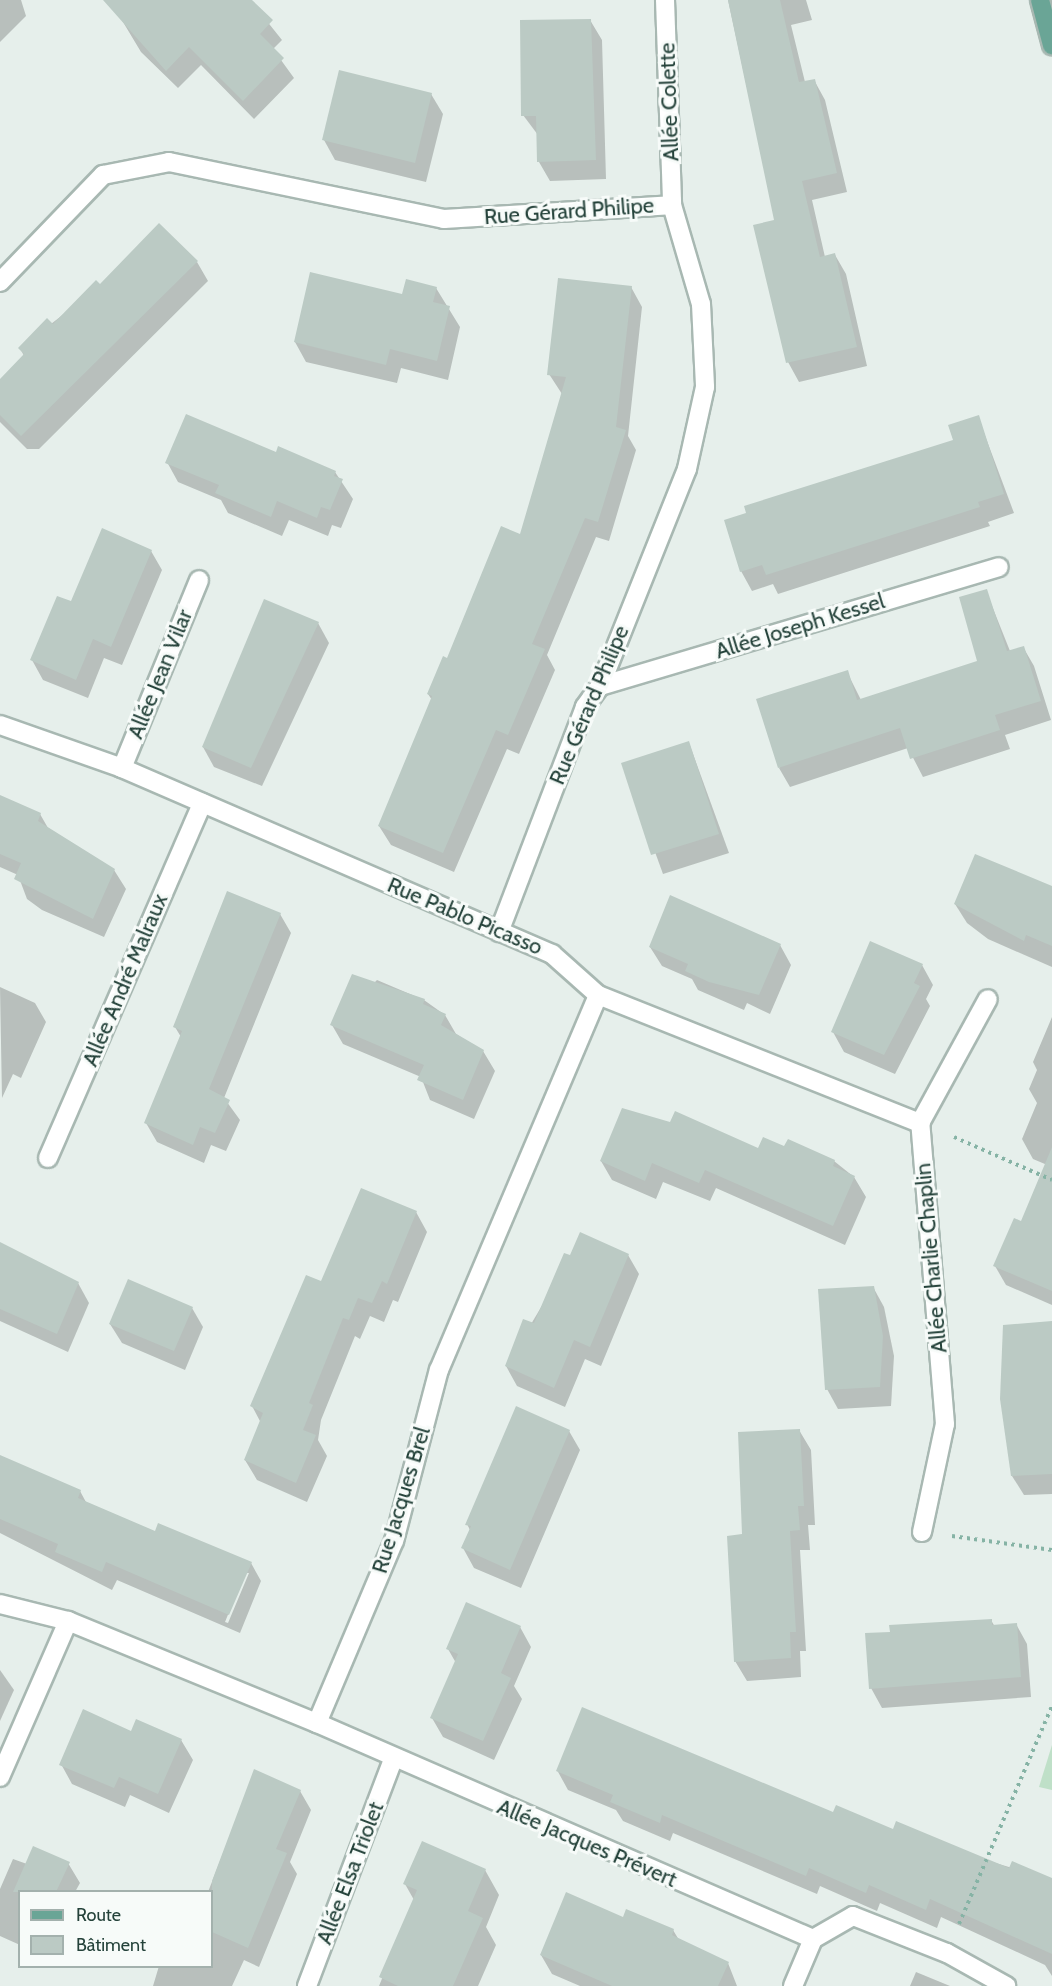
<!DOCTYPE html>
<meta charset="utf-8">
<style>
body{margin:0}
#map{position:relative;width:1052px;height:1986px;overflow:hidden;background:#e6efeb;font-family:Cabin,sans-serif}
div>[style]{position:absolute}
[style*='--x']{left:calc(var(--x)*1px);top:calc(var(--y)*1px);width:calc(var(--w)*1px);rotate:calc(var(--a)*1deg)}
.green>*{inset:0;background:#bfe0c8}
.shadow>*{inset:0;background:#0003}
.building>*{inset:0;background:#bbcac4}
.path>*{height:4px;margin-top:-2px;transform-origin:0;background:repeating-linear-gradient(90deg,#86b3a5 0 3px,transparent 0 7.5px)}
.roads{filter:drop-shadow(2px 0 #a8b8b2) drop-shadow(-2px 0 #a8b8b2) drop-shadow(0 2px #a8b8b2) drop-shadow(0 -2px #a8b8b2)}
.minor>*{height:18px;margin:-9px;padding:0 9px;transform-origin:9px;border-radius:9px;background:#fff}
.major>*{height:18px;margin:-9px;padding:0 9px;transform-origin:9px;border-radius:9px;background:#6aa596}
span{translate:-50% -50%;white-space:nowrap;text-align:center;line-height:1.15;-webkit-text-stroke:6px #f7fbf9;paint-order:stroke}
.street-label{font-size:22px;color:#24423a}
.legend{position:absolute;left:18px;top:1890px;width:195px;height:78px;box-sizing:border-box;background:#f7fbf9;border:2px solid #a3b1ad;margin:0;padding:8px 10px;list-style:none;font-size:18px;color:#24423a}
.legend li{display:flex;align-items:center;gap:12px;height:30px}
.legend b{width:30px;border:2px solid #a3b1ad}
</style>
<div id="map">
<div class="green">
<div style="clip-path:polygon(1052px 1745px,1052px 1790px,1039px 1787px)"></div>
</div>
<div class="shadow">
<div style="clip-path:polygon(0 0,21px 0,26px 16px,0 42px)"></div>
<div style="clip-path:polygon(128px 0,250px 0,282px 40px,273px 49px,294px 78px,254px 119px,201px 65px,178px 88px,141px 52px,117px 12px)"></div>
<div style="clip-path:polygon(728px 0,806px 0,812px 20px,791px 25px,805px 82px,814px 80px,825px 100px,847px 192px,812px 200px,825px 257px,835px 255px,846px 274px,867px 366px,799px 382px,788px 362px,776px 221px)"></div>
<div style="clip-path:polygon(590px 20px,602px 40px,606px 179px,550px 181px,539px 162px,538px 135px,523px 115px)"></div>
<div style="clip-path:polygon(431px 94px,443px 114px,426px 182px,335px 160px,324px 140px)"></div>
<div style="clip-path:polygon(197px 262px,208px 281px,39px 449px,27px 449px,0 422px,0 381px,24px 356px,20px 348px,100px 286px)"></div>
<div style="clip-path:polygon(631px 287px,642px 307px,628px 436px,636px 450px,609px 541px,596px 537px,547px 655px,555px 670px,519px 754px,507px 749px,454px 872px,391px 845px,379px 826px,432px 700px,428px 694px,521px 536px,562px 394px,549px 374px)"></div>
<div style="clip-path:polygon(436px 288px,460px 327px,448px 380px,401px 368px,397px 383px,306px 362px,295px 342px)"></div>
<div style="clip-path:polygon(978px 417px,1014px 513px,988px 522px,990px 526px,778px 594px,773px 584px,752px 591px,741px 571px,955px 441px)"></div>
<div style="clip-path:polygon(276px 454px,335px 472px,353px 499px,341px 528px,332px 525px,328px 536px,289px 520px,282px 536px,228px 513px,221px 500px,178px 482px,167px 462px)"></div>
<div style="clip-path:polygon(151px 551px,162px 570px,122px 665px,104px 658px,88px 698px,43px 680px,32px 660px,72px 603px)"></div>
<div style="clip-path:polygon(986px 591px,1010px 651px,1023px 647px,1034px 666px,1051px 720px,1005px 735px,1010px 749px,923px 777px,908px 748px,790px 787px,779px 768px,847px 672px,861px 700px,979px 662px)"></div>
<div style="clip-path:polygon(318px 623px,329px 643px,262px 786px,214px 767px,203px 747px)"></div>
<div style="clip-path:polygon(689px 743px,729px 853px,663px 874px,623px 764px)"></div>
<div style="clip-path:polygon(0 797px,40px 814px,48px 828px,114px 870px,126px 889px,104px 937px,42px 910px,27px 899px,18px 875px,0 867px)"></div>
<div style="clip-path:polygon(1052px 888px,1052px 967px,988px 939px,967px 923px,955px 904px)"></div>
<div style="clip-path:polygon(280px 914px,291px 933px,224px 1098px,240px 1120px,226px 1151px,211px 1145px,204px 1163px,157px 1142px,146px 1123px,181px 1037px,175px 1027px)"></div>
<div style="clip-path:polygon(780px 945px,791px 965px,770px 1014px,747px 1003px,744px 1010px,698px 990px,692px 979px,662px 966px,650px 947px)"></div>
<div style="clip-path:polygon(922px 965px,933px 985px,926px 999px,930px 1006px,895px 1074px,844px 1052px,833px 1032px)"></div>
<div style="clip-path:polygon(377px 980px,424px 1000px,445px 1015px,456px 1034px,483px 1051px,495px 1071px,474px 1119px,430px 1100px,421px 1077px,343px 1044px,332px 1025px)"></div>
<div style="clip-path:polygon(0 987px,35px 1003px,46px 1022px,21px 1078px,13px 1074px,2px 1098px)"></div>
<div style="clip-path:polygon(1052px 1017px,1052px 1167px,1033px 1159px,1022px 1139px,1037px 1103px,1029px 1089px,1037px 1070px,1033px 1062px)"></div>
<div style="clip-path:polygon(785px 1148px,834px 1161px,854px 1177px,866px 1197px,845px 1245px,716px 1188px,710px 1201px,663px 1182px,656px 1199px,612px 1180px,601px 1161px)"></div>
<div style="clip-path:polygon(1052px 1208px,1052px 1305px,1006px 1285px,995px 1266px,1022px 1223px)"></div>
<div style="clip-path:polygon(416px 1212px,427px 1232px,398px 1302px,393px 1300px,384px 1322px,370px 1316px,360px 1339px,355px 1336px,321px 1420px,318px 1440px,327px 1456px,307px 1502px,257px 1480px,245px 1460px,261px 1423px,252px 1406px,322px 1283px)"></div>
<div style="clip-path:polygon(0 1246px,78px 1283px,89px 1303px,68px 1352px,0 1321px)"></div>
<div style="clip-path:polygon(628px 1255px,639px 1274px,601px 1366px,585px 1359px,565px 1407px,517px 1386px,506px 1366px,571px 1257px)"></div>
<div style="clip-path:polygon(873px 1287px,884px 1307px,894px 1356px,891px 1406px,838px 1409px,827px 1389px)"></div>
<div style="clip-path:polygon(192px 1308px,203px 1327px,185px 1370px,122px 1343px,110px 1324px)"></div>
<div style="clip-path:polygon(1052px 1323px,1052px 1494px,1024px 1495px,1012px 1476px,1002px 1399px)"></div>
<div style="clip-path:polygon(799px 1430px,811px 1450px,815px 1525px,808px 1525px,810px 1550px,800px 1550px,806px 1651px,800px 1651px,801px 1677px,747px 1681px,735px 1661px,744px 1536px)"></div>
<div style="clip-path:polygon(569px 1431px,580px 1450px,521px 1588px,474px 1568px,463px 1548px,470px 1530px,467px 1524px)"></div>
<div style="clip-path:polygon(evenodd,0 1457px,80px 1491px,87px 1504px,155px 1533px,251px 1563px,261px 1581px,240px 1633px,117px 1580px,112px 1590px,0 1533px,0 1457px,245px 1573px,249px 1573px,228px 1623px,225px 1622px,245px 1573px)"></div>
<div style="clip-path:polygon(991px 1620px,995px 1627px,1016px 1624px,1027px 1644px,1031px 1697px,882px 1708px,871px 1688px)"></div>
<div style="clip-path:polygon(520px 1627px,531px 1647px,514px 1686px,522px 1699px,494px 1760px,443px 1737px,432px 1718px,456px 1663px,448px 1649px)"></div>
<div style="clip-path:polygon(0 1670px,14px 1690px,0 1721px)"></div>
<div style="clip-path:polygon(131px 1733px,181px 1740px,193px 1760px,169px 1813px,130px 1795px,125px 1807px,72px 1784px,61px 1764px)"></div>
<div style="clip-path:polygon(557px 1770px,833px 1814px,1052px 1880px,1052px 1976px,1045px 1965px,941px 1917px,937px 1928px,880px 1903px,877px 1911px,820px 1886px,817px 1894px,673px 1833px,670px 1841px,623px 1821px,616px 1810px,568px 1790px)"></div>
<div style="clip-path:polygon(255px 1771px,300px 1791px,311px 1810px,290px 1862px,297px 1874px,259px 1967px,244px 1960px,232px 1986px,153px 1986px,159px 1966px,212px 1966px,208px 1892px)"></div>
<div style="clip-path:polygon(13px 1859px,27px 1864px,68px 1863px,80px 1883px,75px 1892px,20px 1892px,20px 1945px,0 1936px,0 1889px)"></div>
<div style="clip-path:polygon(485px 1870px,499px 1895px,486px 1927px,496px 1945px,478px 1986px,379px 1986px,414px 1900px,405px 1884px)"></div>
<div style="clip-path:polygon(624px 1919px,673px 1930px,679px 1940px,728px 1963px,737px 1986px,580px 1986px,552px 1974px,541px 1955px)"></div>
<div style="clip-path:polygon(916px 1972px,950px 1986px,910px 1986px)"></div>
</div>
<div class="building">
<div style="clip-path:polygon(103px 0,252px 0,273px 20px,260px 34px,284px 58px,243px 101px,189px 47px,166px 71px)"></div>
<div style="clip-path:polygon(728px 0,780px 0,799px 82px,815px 79px,837px 173px,802px 181px,820px 257px,835px 253px,857px 347px,786px 363px,753px 225px,774px 220px)"></div>
<div style="clip-path:polygon(591px 19px,596px 160px,537px 162px,536px 116px,521px 116px,520px 20px)"></div>
<div style="clip-path:polygon(339px 70px,432px 93px,415px 163px,322px 140px)"></div>
<div style="clip-path:polygon(159px 223px,198px 261px,21px 436px,0 415px,0 379px,24px 354px,18px 348px,47px 318px,53px 324px,96px 280px,100px 284px)"></div>
<div style="clip-path:polygon(310px 272px,402px 294px,406px 279px,437px 287px,433px 302px,450px 306px,437px 361px,390px 349px,386px 365px,294px 342px)"></div>
<div style="clip-path:polygon(558px 278px,632px 286px,616px 427px,626px 430px,598px 522px,585px 518px,532px 644px,545px 649px,508px 735px,496px 730px,443px 853px,378px 826px,432px 696px,427px 694px,443px 656px,447px 658px,501px 526px,520px 534px,566px 377px,547px 375px)"></div>
<div style="clip-path:polygon(186px 414px,276px 452px,278px 446px,336px 471px,334px 476px,343px 479px,330px 510px,321px 507px,317px 518px,277px 501px,271px 517px,215px 493px,219px 485px,165px 463px)"></div>
<div style="clip-path:polygon(979px 415px,1004px 494px,978px 502px,980px 507px,766px 575px,762px 565px,740px 572px,724px 520px,746px 513px,744px 506px,953px 440px,948px 425px)"></div>
<div style="clip-path:polygon(102px 528px,152px 550px,111px 647px,93px 639px,76px 680px,30px 660px,57px 596px,71px 601px)"></div>
<div style="clip-path:polygon(987px 589px,1007px 651px,1024px 646px,1041px 701px,995px 715px,1000px 730px,910px 759px,900px 728px,778px 768px,756px 699px,848px 670px,857px 700px,977px 661px,959px 597px)"></div>
<div style="clip-path:polygon(264px 599px,319px 622px,251px 768px,202px 747px)"></div>
<div style="clip-path:polygon(689px 741px,719px 834px,651px 855px,621px 763px)"></div>
<div style="clip-path:polygon(0 795px,41px 813px,38px 821px,115px 869px,93px 919px,14px 879px,21px 863px,0 854px)"></div>
<div style="clip-path:polygon(975px 854px,1052px 886px,1052px 946px,1026px 935px,1024px 941px,954px 904px)"></div>
<div style="clip-path:polygon(227px 891px,281px 913px,209px 1089px,230px 1100px,215px 1133px,200px 1127px,193px 1145px,144px 1123px,182px 1031px,173px 1027px)"></div>
<div style="clip-path:polygon(670px 895px,781px 944px,759px 995px,709px 982px,685px 971px,688px 964px,649px 947px)"></div>
<div style="clip-path:polygon(870px 941px,923px 964px,914px 983px,920px 986px,884px 1055px,831px 1032px)"></div>
<div style="clip-path:polygon(352px 974px,425px 999px,423px 1004px,446px 1014px,441px 1025px,484px 1050px,463px 1100px,417px 1080px,424px 1065px,330px 1025px)"></div>
<div style="clip-path:polygon(622px 1108px,670px 1122px,675px 1111px,758px 1148px,763px 1137px,784px 1146px,788px 1139px,835px 1160px,833px 1166px,855px 1176px,833px 1226px,705px 1170px,699px 1183px,652px 1163px,645px 1181px,600px 1161px)"></div>
<div style="clip-path:polygon(1052px 1147px,1052px 1291px,993px 1266px,1014px 1218px,1021px 1221px)"></div>
<div style="clip-path:polygon(361px 1188px,417px 1211px,387px 1284px,382px 1281px,372px 1303px,358px 1298px,349px 1320px,343px 1318px,309px 1403px,313px 1405px,303px 1430px,316px 1435px,296px 1483px,244px 1460px,263px 1413px,250px 1406px,306px 1275px,321px 1281px)"></div>
<div style="clip-path:polygon(580px 1232px,629px 1254px,590px 1347px,574px 1340px,554px 1388px,505px 1366px,523px 1319px,534px 1323px,564px 1253px,570px 1255px)"></div>
<div style="clip-path:polygon(0 1242px,79px 1282px,57px 1334px,0 1309px)"></div>
<div style="clip-path:polygon(128px 1279px,193px 1307px,174px 1351px,109px 1324px)"></div>
<div style="clip-path:polygon(874px 1286px,883px 1336px,880px 1387px,825px 1390px,818px 1289px)"></div>
<div style="clip-path:polygon(1052px 1321px,1052px 1474px,1011px 1476px,1000px 1399px,1003px 1325px)"></div>
<div style="clip-path:polygon(516px 1406px,570px 1430px,510px 1570px,461px 1548px,471px 1526px,465px 1525px)"></div>
<div style="clip-path:polygon(800px 1429px,804px 1506px,798px 1506px,800px 1530px,790px 1531px,796px 1632px,790px 1632px,791px 1658px,734px 1662px,727px 1536px,742px 1534px,738px 1432px)"></div>
<div style="clip-path:polygon(0 1455px,81px 1490px,78px 1498px,155px 1531px,158px 1523px,252px 1562px,229px 1615px,106px 1562px,102px 1572px,55px 1552px,58px 1544px,0 1519px)"></div>
<div style="clip-path:polygon(466px 1602px,521px 1626px,501px 1673px,511px 1678px,483px 1741px,430px 1718px,458px 1654px,446px 1649px)"></div>
<div style="clip-path:polygon(992px 1619px,992px 1625px,1017px 1623px,1021px 1677px,869px 1689px,865px 1633px,890px 1632px,889px 1625px)"></div>
<div style="clip-path:polygon(582px 1707px,833px 1812px,836px 1805px,893px 1829px,896px 1821px,1009px 1868px,1012px 1861px,1052px 1878px,1052px 1954px,930px 1899px,926px 1910px,869px 1885px,866px 1893px,809px 1868px,806px 1876px,662px 1815px,660px 1823px,610px 1802px,613px 1795px,556px 1771px)"></div>
<div style="clip-path:polygon(83px 1709px,131px 1731px,136px 1719px,182px 1739px,158px 1794px,119px 1777px,114px 1788px,59px 1765px)"></div>
<div style="clip-path:polygon(254px 1769px,301px 1790px,276px 1849px,287px 1853px,248px 1948px,212px 1932px,212px 1881px)"></div>
<div style="clip-path:polygon(422px 1841px,486px 1869px,468px 1911px,483px 1918px,453px 1986px,398px 1986px,379px 1977px,417px 1890px,403px 1884px)"></div>
<div style="clip-path:polygon(33px 1846px,70px 1862px,56px 1892px,13px 1892px)"></div>
<div style="clip-path:polygon(566px 1892px,623px 1917px,626px 1909px,674px 1929px,672px 1935px,729px 1962px,718px 1986px,612px 1986px,540px 1955px)"></div>
</div>
<div class="path">
<div style="--x:954;--y:1137;--w:107;--a:23.7"></div>
<div style="--x:952;--y:1536;--w:101;--a:8"></div>
<div style="--x:959;--y:1924;--w:237;--a:-66.9"></div>
</div>
<div class="roads">
<div class="minor">
<div style="--x:665;--y:0;--w:205;--a:88"></div>
<div style="--x:0;--y:282;--w:149;--a:-46.1"></div>
<div style="--x:103;--y:175;--w:67;--a:-11.1"></div>
<div style="--x:169;--y:162;--w:281;--a:11.7"></div>
<div style="--x:444;--y:219;--w:228;--a:-3.5"></div>
<div style="--x:672;--y:205;--w:103;--a:73.7"></div>
<div style="--x:701;--y:304;--w:83;--a:87.2"></div>
<div style="--x:705;--y:387;--w:84;--a:102.4"></div>
<div style="--x:687;--y:469;--w:234;--a:111.8"></div>
<div style="--x:600;--y:686;--w:26;--a:126"></div>
<div style="--x:585;--y:707;--w:241;--a:110.9"></div>
<div style="--x:600;--y:686;--w:416;--a:-16.6"></div>
<div style="--x:0;--y:725;--w:129;--a:19.4"></div>
<div style="--x:122;--y:768;--w:469;--a:23.4"></div>
<div style="--x:552;--y:954;--w:62;--a:41.7"></div>
<div style="--x:598;--y:995;--w:347;--a:21.7"></div>
<div style="--x:122;--y:768;--w:203;--a:-67.7"></div>
<div style="--x:48;--y:1158;--w:387;--a:-66.5"></div>
<div style="--x:922;--y:1532;--w:110;--a:-78"></div>
<div style="--x:945;--y:1424;--w:302;--a:-94.7"></div>
<div style="--x:920;--y:1123;--w:141;--a:-61.3"></div>
<div style="--x:0;--y:1604;--w:70;--a:14"></div>
<div style="--x:68;--y:1621;--w:269;--a:22.3"></div>
<div style="--x:317;--y:1723;--w:198;--a:-67.1"></div>
<div style="--x:394;--y:1541;--w:177;--a:-75.3"></div>
<div style="--x:439;--y:1370;--w:407;--a:-67"></div>
<div style="--x:317;--y:1723;--w:541;--a:23.53"></div>
<div style="--x:813;--y:1939;--w:51;--a:113.1"></div>
<div style="--x:0;--y:1777;--w:170;--a:-66.4"></div>
<div style="--x:813;--y:1939;--w:46;--a:-29.9"></div>
<div style="--x:853;--y:1916;--w:101;--a:21.5"></div>
<div style="--x:947;--y:1953;--w:68;--a:29.2"></div>
<div style="--x:307;--y:1986;--w:242;--a:-69.2"></div>
</div>
<div class="major">
<div style="--x:1040;--y:0;--w:47;--a:75.1"></div>
</div>
</div>
<div class="street-label">
<span style="left:669px;top:102px;rotate:-92deg">Allée Colette</span>
<span style="left:569px;top:211px;rotate:-4deg">Rue Gérard Philipe</span>
<span style="left:800px;top:626px;rotate:-17deg">Allée Joseph Kessel</span>
<span style="left:160px;top:674px;rotate:-68deg">Allée Jean Vilar</span>
<span style="left:589px;top:705px;rotate:-67deg">Rue Gérard Philipe</span>
<span style="left:465px;top:916px;rotate:23deg">Rue Pablo Picasso</span>
<span style="left:125px;top:980px;rotate:-67deg">Allée André Malraux</span>
<span style="left:931px;top:1258px;rotate:-95deg">Allée Charlie Chaplin</span>
<span style="left:401px;top:1500px;rotate:-73deg">Rue Jacques Brel</span>
<span style="left:587px;top:1843px;rotate:23deg">Allée Jacques Prévert</span>
<span style="left:350px;top:1873px;rotate:-69deg">Allée Elsa Triolet</span>
</div>
<ul class="legend">
<li><b style="height:8px;background:#6aa596"></b>Route</li>
<li><b style="height:16px;background:#bbcac4"></b>Bâtiment</li>
</ul>
</div>
